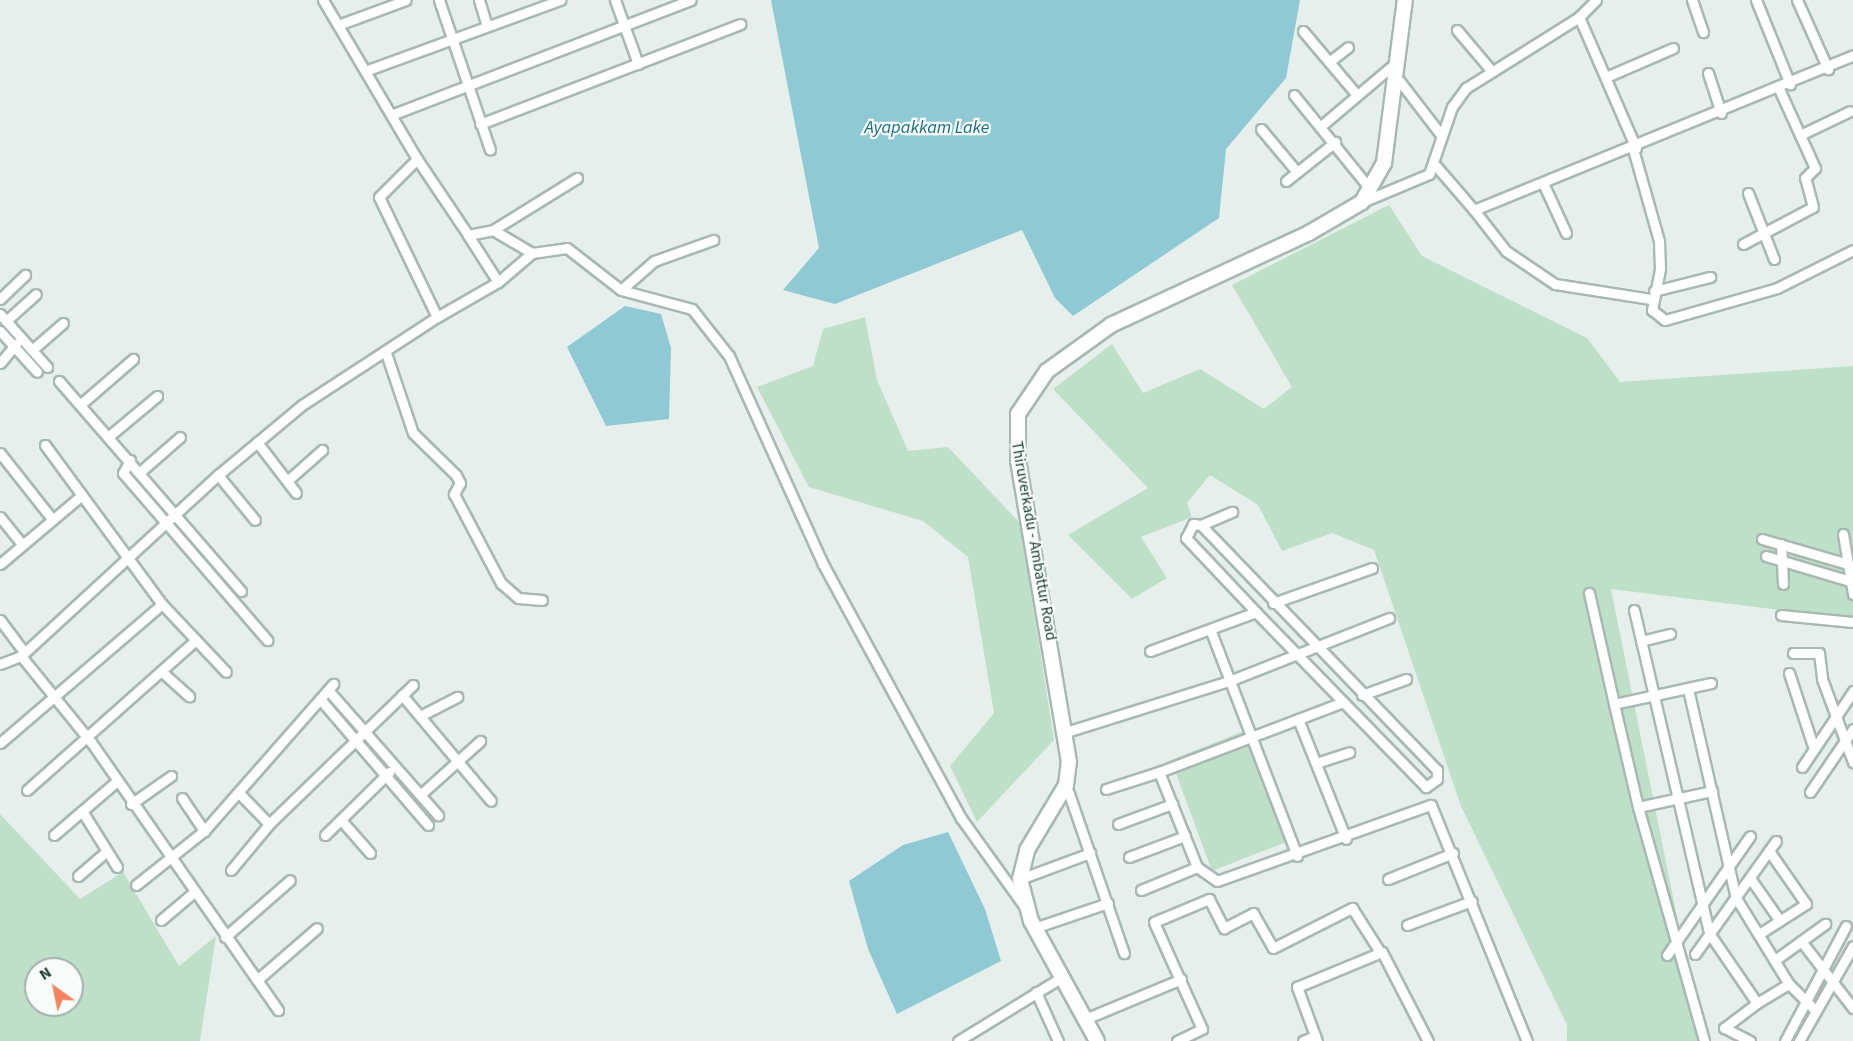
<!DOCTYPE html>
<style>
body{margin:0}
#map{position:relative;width:1853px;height:1041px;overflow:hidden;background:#e6efeb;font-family:"Source Sans 3",sans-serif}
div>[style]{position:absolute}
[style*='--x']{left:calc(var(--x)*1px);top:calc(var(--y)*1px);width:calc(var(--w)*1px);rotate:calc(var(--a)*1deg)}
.green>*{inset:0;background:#bfe0c8}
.water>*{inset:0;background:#8ec9d4}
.roads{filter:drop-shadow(2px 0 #a8b8b2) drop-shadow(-2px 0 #a8b8b2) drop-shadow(0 2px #a8b8b2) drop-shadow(0 -2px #a8b8b2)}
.minor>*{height:9px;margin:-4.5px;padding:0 4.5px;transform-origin:4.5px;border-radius:4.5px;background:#fff}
.secondary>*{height:14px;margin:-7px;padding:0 7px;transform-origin:7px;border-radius:7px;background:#fff}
span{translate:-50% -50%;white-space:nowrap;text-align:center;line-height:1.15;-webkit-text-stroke:4.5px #f7fbf9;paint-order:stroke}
.street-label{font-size:16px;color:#24423a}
.water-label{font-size:18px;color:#1c6f80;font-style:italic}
.north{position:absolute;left:24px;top:957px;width:60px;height:60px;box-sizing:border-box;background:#f7fbf9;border:2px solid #a3b1ad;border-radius:50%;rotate:327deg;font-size:16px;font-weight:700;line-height:24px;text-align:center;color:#24423a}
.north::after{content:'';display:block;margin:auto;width:21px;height:27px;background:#f4845f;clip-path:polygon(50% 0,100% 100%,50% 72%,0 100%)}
</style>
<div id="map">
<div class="green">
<div style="clip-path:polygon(1389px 205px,1422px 256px,1587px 338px,1620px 382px,1853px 366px,1853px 619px,1611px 589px,1702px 1041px,1567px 1041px,1567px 1025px,1461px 806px,1374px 550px,1332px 533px,1282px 551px,1258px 505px,1210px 475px,1187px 503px,1192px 517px,1141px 537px,1167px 578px,1132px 599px,1068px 535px,1148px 488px,1053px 389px,1112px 344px,1143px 393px,1200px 369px,1264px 409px,1292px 387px,1232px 285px)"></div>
<div style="clip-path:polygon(865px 317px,877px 380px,908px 451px,948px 447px,1020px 523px,1054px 740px,977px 822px,950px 766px,994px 713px,968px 557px,923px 521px,809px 487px,757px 387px,813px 366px,823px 329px)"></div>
<div style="clip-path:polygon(1244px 731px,1286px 842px,1212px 871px,1171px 760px)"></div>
<div style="clip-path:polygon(evenodd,0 814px,80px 899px,123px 872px,179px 966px,216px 936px,200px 1041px,0 1041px,0 814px,36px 969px,72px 969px,72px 1005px,36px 1005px,36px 969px)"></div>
</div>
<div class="water">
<div style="clip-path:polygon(771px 0,1300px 0,1286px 78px,1226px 149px,1219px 218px,1073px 316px,1055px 298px,1022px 230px,835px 304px,783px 290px,819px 248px)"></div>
<div style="clip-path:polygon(625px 306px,661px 314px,671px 348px,669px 419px,606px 426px,567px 347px)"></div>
<div style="clip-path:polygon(948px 832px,985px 909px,1001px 961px,897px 1014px,868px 949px,849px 881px,903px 845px)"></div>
</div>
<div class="roads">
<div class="minor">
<div style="--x:439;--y:0;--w:158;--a:71.2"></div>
<div style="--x:479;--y:0;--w:27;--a:73"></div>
<div style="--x:615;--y:0;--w:68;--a:70.2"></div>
<div style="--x:1692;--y:0;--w:34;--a:71"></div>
<div style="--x:1756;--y:0;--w:91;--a:68"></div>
<div style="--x:1797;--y:0;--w:76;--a:65.8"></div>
<div style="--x:1579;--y:17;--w:143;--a:66.5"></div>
<div style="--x:338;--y:25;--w:72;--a:-20.2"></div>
<div style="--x:1457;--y:30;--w:51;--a:49.8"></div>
<div style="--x:1303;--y:31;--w:82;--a:49.9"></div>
<div style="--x:1329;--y:62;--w:24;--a:-38"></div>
<div style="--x:365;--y:71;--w:208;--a:-20"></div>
<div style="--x:1708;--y:73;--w:42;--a:72"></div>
<div style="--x:1606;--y:77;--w:73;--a:-23.4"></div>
<div style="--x:1398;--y:79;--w:71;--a:52.5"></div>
<div style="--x:1294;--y:95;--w:121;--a:51"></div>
<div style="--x:391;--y:115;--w:321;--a:-21"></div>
<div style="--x:480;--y:124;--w:279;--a:-21"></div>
<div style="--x:1321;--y:126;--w:102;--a:-40.2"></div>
<div style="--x:1261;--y:129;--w:56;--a:50.1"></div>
<div style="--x:1800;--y:135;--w:55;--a:-25.6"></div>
<div style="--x:1633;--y:149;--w:96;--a:74.2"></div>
<div style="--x:1659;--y:241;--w:28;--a:88"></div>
<div style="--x:1660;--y:269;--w:42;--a:101"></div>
<div style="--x:1652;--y:310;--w:16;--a:38"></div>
<div style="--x:1665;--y:320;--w:116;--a:-15.9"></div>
<div style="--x:1777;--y:288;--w:85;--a:-26.6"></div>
<div style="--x:417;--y:159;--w:92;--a:56.1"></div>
<div style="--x:468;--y:235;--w:25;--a:-11"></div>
<div style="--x:493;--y:230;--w:45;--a:30.5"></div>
<div style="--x:532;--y:253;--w:35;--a:-8"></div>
<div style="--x:567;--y:248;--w:68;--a:37.9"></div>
<div style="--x:621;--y:290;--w:73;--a:15"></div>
<div style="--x:692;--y:309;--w:60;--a:51.8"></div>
<div style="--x:729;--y:356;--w:228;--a:65.7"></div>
<div style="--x:823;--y:564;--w:289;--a:61.5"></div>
<div style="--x:961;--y:818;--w:108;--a:54.4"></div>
<div style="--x:1436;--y:166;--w:58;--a:49.2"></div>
<div style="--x:1474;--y:210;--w:409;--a:-22.2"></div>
<div style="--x:1286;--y:181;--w:63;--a:-38.5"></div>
<div style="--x:1543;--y:183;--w:55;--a:65.3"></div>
<div style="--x:1748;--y:193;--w:71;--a:68.5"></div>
<div style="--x:1362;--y:202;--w:73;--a:-22.7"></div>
<div style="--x:1429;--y:174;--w:71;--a:-71.1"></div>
<div style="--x:1452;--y:107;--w:24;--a:-54"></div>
<div style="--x:1466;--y:88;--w:133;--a:-32.1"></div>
<div style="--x:1579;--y:17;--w:24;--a:-45"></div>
<div style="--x:1474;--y:210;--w:52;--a:52"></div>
<div style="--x:1506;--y:251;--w:59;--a:34"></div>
<div style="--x:1555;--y:284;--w:97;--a:8.9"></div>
<div style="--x:493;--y:230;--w:99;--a:-31.8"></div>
<div style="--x:1743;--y:244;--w:79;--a:-27.9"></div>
<div style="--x:1813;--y:207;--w:30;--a:-105"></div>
<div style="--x:1805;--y:178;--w:14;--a:-45"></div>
<div style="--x:1815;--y:168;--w:87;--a:-114.5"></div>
<div style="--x:498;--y:282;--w:45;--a:-40.5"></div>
<div style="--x:621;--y:290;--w:44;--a:-41.3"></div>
<div style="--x:654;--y:261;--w:63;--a:-19.6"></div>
<div style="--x:1654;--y:291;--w:58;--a:-14"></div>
<div style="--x:0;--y:299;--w:35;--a:-44"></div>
<div style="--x:0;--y:314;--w:71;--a:48.4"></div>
<div style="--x:437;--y:317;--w:70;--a:-29.8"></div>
<div style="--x:498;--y:282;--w:56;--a:-122.6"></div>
<div style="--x:6;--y:321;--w:40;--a:-42"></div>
<div style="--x:0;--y:331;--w:55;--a:47.9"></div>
<div style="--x:32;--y:350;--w:41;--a:-41.1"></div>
<div style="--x:386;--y:353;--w:84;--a:71.4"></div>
<div style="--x:413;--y:433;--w:60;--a:44.3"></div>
<div style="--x:456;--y:475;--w:9;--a:63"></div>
<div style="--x:460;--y:483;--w:13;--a:119"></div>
<div style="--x:454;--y:494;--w:101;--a:62.2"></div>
<div style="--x:501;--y:583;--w:23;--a:41"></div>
<div style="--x:518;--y:598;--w:24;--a:5"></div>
<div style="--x:0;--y:363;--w:25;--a:-50"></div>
<div style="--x:59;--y:381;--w:278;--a:49.1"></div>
<div style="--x:81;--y:404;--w:69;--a:-40.9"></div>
<div style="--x:108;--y:437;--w:64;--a:-39.9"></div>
<div style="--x:257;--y:442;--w:64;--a:52.6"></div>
<div style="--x:45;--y:445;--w:197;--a:53.7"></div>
<div style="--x:162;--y:604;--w:93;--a:46.7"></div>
<div style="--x:0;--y:453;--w:85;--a:51.7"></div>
<div style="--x:130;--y:460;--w:15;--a:118"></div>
<div style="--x:123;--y:473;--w:221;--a:49.2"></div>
<div style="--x:140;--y:472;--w:53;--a:-41.2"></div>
<div style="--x:218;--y:475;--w:58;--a:50.6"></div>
<div style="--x:287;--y:481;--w:47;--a:-41.5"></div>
<div style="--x:0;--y:517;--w:36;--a:51"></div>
<div style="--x:1193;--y:524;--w:8;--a:7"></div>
<div style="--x:1201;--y:525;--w:340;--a:46.1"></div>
<div style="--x:1437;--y:770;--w:9;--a:90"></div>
<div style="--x:1437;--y:779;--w:14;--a:144"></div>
<div style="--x:1426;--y:787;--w:244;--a:-134.2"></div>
<div style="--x:1256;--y:612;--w:102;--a:-133.4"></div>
<div style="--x:1186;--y:538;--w:16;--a:-63"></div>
<div style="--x:1201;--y:525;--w:34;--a:-23"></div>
<div style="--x:1843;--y:534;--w:61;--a:80.5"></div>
<div style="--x:1762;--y:539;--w:90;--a:16.2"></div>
<div style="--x:1781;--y:544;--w:40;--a:87.1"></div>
<div style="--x:1766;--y:556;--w:88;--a:16.6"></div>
<div style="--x:0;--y:564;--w:107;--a:-40.1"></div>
<div style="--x:1589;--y:593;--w:114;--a:77.3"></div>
<div style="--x:1273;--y:603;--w:105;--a:-19.5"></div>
<div style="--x:1634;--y:610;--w:332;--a:76.9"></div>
<div style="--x:1709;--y:933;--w:85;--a:55.6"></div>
<div style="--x:1757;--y:1003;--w:37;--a:-31"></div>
<div style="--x:1781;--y:615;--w:72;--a:5.6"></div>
<div style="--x:0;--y:620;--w:38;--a:53"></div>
<div style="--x:1210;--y:629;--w:243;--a:69"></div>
<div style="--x:1641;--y:641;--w:30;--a:-14"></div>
<div style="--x:1150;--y:651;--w:113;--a:-20.2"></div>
<div style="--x:1793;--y:653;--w:26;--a:0"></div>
<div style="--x:1819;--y:653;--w:26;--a:83"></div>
<div style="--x:1822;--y:679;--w:89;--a:69.5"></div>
<div style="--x:21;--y:656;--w:111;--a:50.9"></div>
<div style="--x:91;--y:742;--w:327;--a:55.1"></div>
<div style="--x:0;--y:664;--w:22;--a:-21"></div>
<div style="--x:21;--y:656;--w:268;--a:-42.6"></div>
<div style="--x:218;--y:475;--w:109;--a:-39.8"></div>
<div style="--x:302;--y:405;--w:161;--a:-33.1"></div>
<div style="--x:437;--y:317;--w:133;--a:-115.8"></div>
<div style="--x:379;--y:197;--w:54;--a:-45"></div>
<div style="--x:417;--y:159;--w:185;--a:-120.6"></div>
<div style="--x:161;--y:671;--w:38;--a:42"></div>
<div style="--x:1789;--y:673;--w:80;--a:71.8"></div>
<div style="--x:1711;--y:683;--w:99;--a:167.8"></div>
<div style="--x:1614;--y:704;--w:106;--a:76.9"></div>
<div style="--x:1638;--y:807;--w:76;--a:-12.2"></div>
<div style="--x:1688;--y:689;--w:214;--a:77.1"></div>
<div style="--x:1736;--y:898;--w:101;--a:58.4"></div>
<div style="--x:1789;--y:984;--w:37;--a:45"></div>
<div style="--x:328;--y:690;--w:167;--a:48.7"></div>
<div style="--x:402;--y:695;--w:138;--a:50"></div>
<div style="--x:1362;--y:695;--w:47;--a:-20"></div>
<div style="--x:320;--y:699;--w:166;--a:49.4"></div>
<div style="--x:420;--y:716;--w:42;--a:-27.2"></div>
<div style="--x:1298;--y:719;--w:129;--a:68.2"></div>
<div style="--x:1066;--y:732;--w:171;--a:-17.4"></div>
<div style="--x:1229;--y:681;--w:172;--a:-21.5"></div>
<div style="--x:0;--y:743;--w:213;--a:-40.6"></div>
<div style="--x:1316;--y:763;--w:35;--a:-18"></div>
<div style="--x:1802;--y:767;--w:92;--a:-56.1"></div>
<div style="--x:1066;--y:785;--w:178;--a:71"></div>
<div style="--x:1106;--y:789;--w:56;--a:-17.8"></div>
<div style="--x:27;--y:790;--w:226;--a:-41.6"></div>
<div style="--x:1810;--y:792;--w:76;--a:-55.7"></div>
<div style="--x:239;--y:793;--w:43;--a:45.9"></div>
<div style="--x:420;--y:795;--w:81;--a:-42"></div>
<div style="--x:182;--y:798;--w:40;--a:56"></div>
<div style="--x:131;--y:804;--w:49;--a:-35"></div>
<div style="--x:1638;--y:807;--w:243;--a:74.2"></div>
<div style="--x:82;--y:811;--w:66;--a:58"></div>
<div style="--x:341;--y:820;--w:44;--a:48.7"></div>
<div style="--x:1118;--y:824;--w:58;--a:-20.3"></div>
<div style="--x:54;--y:835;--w:83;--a:-40.6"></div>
<div style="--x:325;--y:835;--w:90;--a:-44.5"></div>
<div style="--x:1129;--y:857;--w:60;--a:-20.6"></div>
<div style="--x:1197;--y:867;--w:24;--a:35"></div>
<div style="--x:1217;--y:881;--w:227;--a:-19.6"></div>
<div style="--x:1431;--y:805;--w:255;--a:67.9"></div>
<div style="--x:231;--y:870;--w:60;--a:-50.4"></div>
<div style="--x:269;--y:824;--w:200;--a:-44"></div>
<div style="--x:78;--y:876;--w:38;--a:-41"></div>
<div style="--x:1750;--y:878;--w:52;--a:55.1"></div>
<div style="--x:1020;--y:879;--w:75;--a:-20.4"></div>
<div style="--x:1388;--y:879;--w:70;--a:-21.8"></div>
<div style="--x:136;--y:885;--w:87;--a:-38.5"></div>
<div style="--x:204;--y:831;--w:196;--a:-48.7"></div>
<div style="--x:1141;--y:890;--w:61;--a:-22.3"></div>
<div style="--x:1197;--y:867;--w:102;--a:-111.8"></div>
<div style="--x:1159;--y:772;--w:197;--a:-20.8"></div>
<div style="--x:161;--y:920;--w:42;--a:-40.2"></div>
<div style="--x:1407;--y:925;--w:69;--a:-20.3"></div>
<div style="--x:1034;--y:928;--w:78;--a:-18.7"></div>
<div style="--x:1759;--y:934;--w:56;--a:-32.6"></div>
<div style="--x:1806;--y:904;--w:65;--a:-124.9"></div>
<div style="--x:225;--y:937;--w:86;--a:-41.2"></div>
<div style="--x:1801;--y:941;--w:85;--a:52.2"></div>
<div style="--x:1695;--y:954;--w:139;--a:-54.4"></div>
<div style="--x:1667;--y:955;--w:145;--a:-55.1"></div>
<div style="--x:1775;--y:960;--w:62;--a:-35.8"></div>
<div style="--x:257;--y:980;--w:79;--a:-40.9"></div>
<div style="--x:1036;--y:992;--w:54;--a:65.8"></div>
<div style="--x:1085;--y:1019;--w:104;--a:-22.6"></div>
<div style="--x:958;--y:1041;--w:122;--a:-31.6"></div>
<div style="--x:1177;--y:1041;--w:28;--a:-26"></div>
<div style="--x:1202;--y:1029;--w:117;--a:-114.2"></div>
<div style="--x:1154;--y:922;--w:60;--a:-22.7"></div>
<div style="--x:1209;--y:899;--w:33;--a:63"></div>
<div style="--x:1224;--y:928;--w:33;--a:-27"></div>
<div style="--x:1253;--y:913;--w:40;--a:60.3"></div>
<div style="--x:1273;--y:948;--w:89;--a:-26.9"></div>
<div style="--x:1352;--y:908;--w:52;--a:57.5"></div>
<div style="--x:1303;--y:1041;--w:13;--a:-23"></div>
<div style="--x:1317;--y:1041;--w:58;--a:-110.3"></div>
<div style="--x:1297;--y:987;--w:92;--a:-22.4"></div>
<div style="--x:1382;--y:952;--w:100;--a:62.7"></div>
<div style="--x:1750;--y:1041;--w:29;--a:-153"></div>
<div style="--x:1724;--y:1028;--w:41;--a:-37.1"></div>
<div style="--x:1785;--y:1041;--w:130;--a:-62.1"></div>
<div style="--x:1799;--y:1041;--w:109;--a:-60.4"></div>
</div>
<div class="secondary">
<div style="--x:1097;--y:1041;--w:137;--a:-118.8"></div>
<div style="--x:1031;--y:921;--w:43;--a:-104.7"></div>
<div style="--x:1020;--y:879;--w:30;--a:-76"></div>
<div style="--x:1027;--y:850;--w:76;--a:-59"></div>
<div style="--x:1066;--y:785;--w:23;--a:-83"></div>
<div style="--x:1069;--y:762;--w:306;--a:-99.6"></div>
<div style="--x:1018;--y:460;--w:46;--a:-90"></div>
<div style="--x:1018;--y:414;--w:52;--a:-56"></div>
<div style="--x:1047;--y:371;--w:79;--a:-35.7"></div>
<div style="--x:1111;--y:325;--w:218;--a:-24.9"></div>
<div style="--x:1309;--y:233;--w:61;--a:-30.3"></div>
<div style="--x:1362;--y:202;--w:45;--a:-60.6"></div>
<div style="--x:1384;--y:163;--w:164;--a:-82.7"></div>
</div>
</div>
<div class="street-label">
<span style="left:1034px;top:541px;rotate:80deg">Thiruverkadu - Ambattur Road</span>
</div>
<div class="water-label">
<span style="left:927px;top:128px">Ayapakkam Lake</span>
</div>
<div class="north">N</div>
</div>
